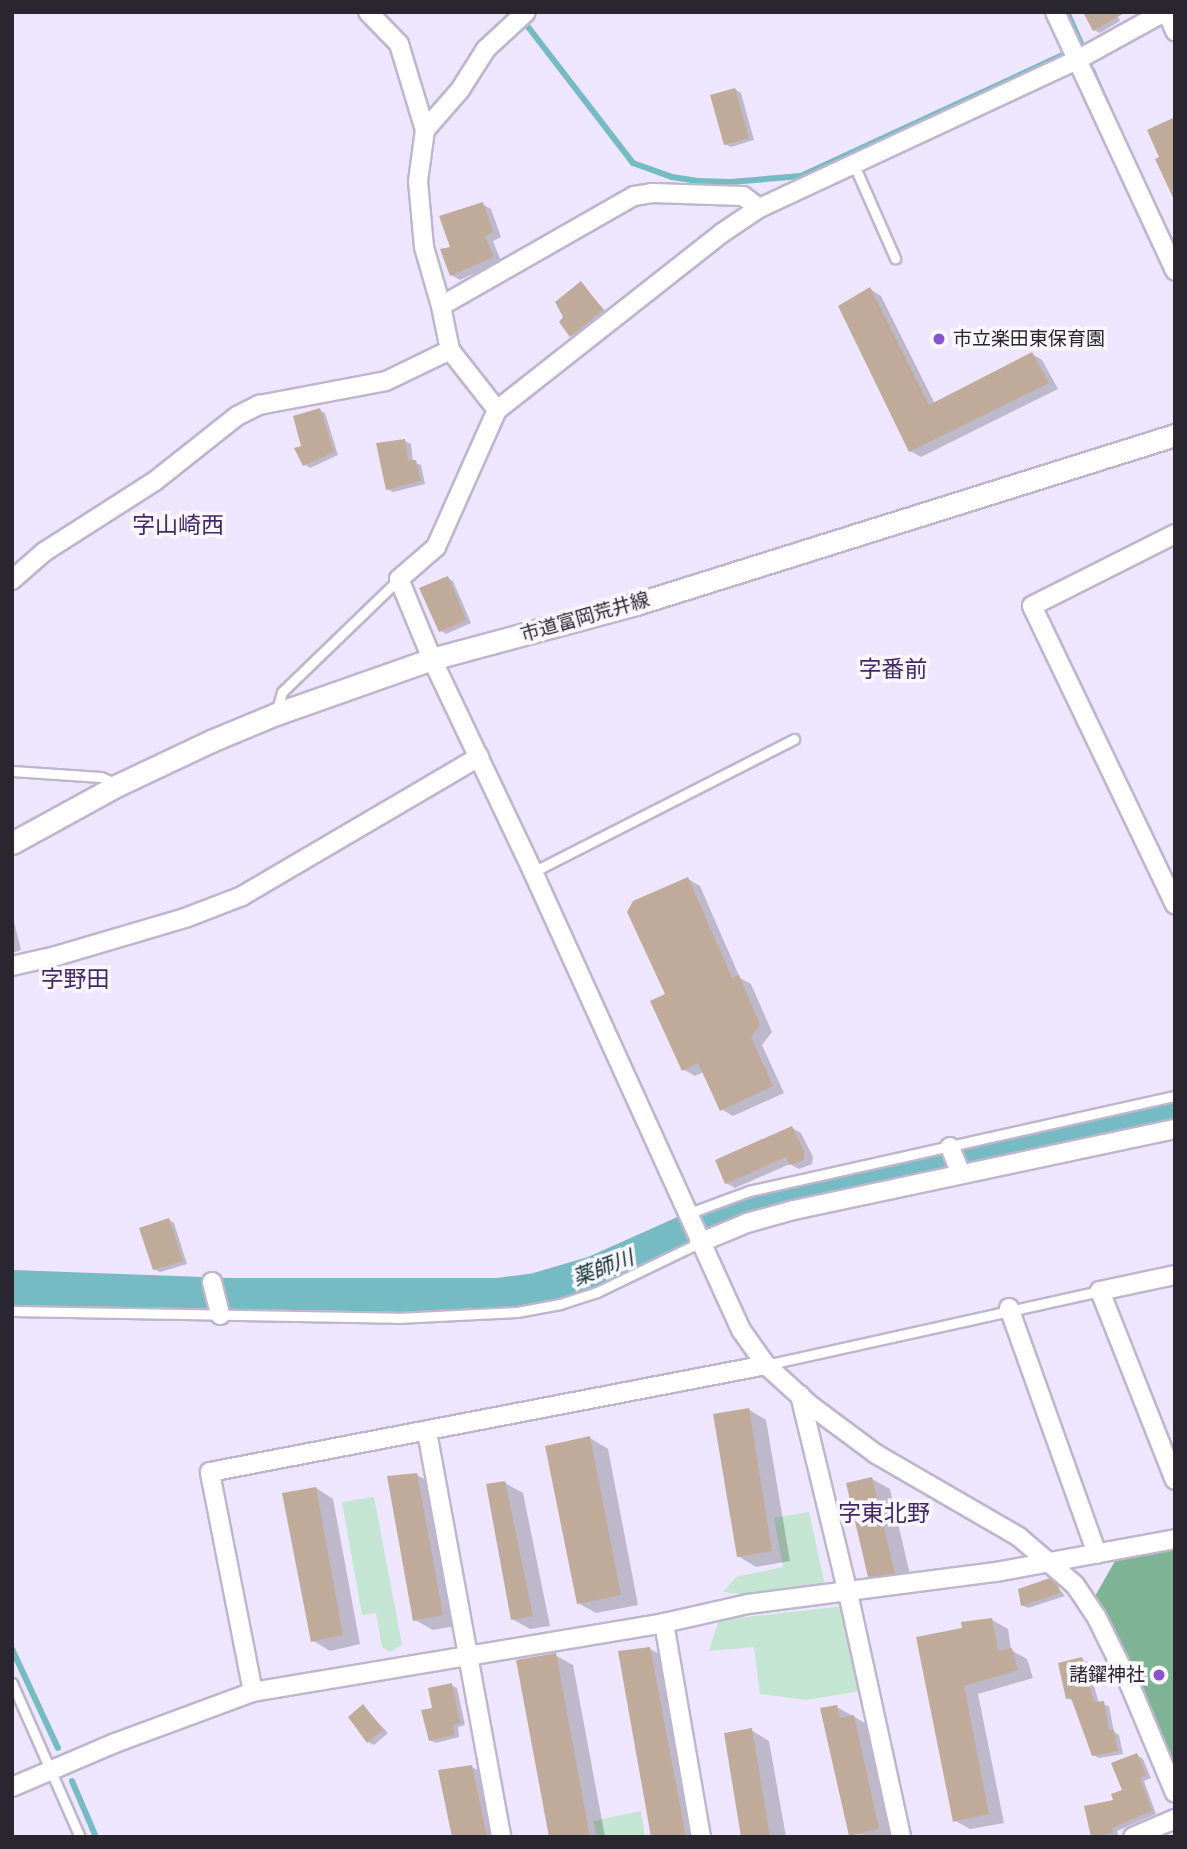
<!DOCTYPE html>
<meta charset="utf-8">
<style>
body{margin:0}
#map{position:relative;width:1187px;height:1849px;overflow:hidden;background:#eee6fe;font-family:Inter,"Noto Sans JP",sans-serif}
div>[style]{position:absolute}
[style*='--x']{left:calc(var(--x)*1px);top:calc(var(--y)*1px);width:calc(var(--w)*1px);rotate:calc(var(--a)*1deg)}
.green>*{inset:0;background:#c3e5d1}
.forest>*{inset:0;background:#7eb396}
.shadow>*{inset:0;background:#0003}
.stream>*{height:6px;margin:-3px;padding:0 3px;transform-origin:3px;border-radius:3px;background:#76bac4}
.river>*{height:37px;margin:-18.5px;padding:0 18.5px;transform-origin:18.5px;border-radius:18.5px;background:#76bac4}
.building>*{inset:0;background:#c0ab9b}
.roads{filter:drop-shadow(2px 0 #bdb6cd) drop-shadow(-2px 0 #bdb6cd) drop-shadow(0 2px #bdb6cd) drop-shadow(0 -2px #bdb6cd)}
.service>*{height:9px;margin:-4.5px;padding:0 4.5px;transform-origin:4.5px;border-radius:4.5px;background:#fff}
.minor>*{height:18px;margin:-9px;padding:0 9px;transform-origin:9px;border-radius:9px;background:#fff}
.tertiary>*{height:21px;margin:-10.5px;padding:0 10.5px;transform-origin:10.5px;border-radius:10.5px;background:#fff}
.dots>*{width:19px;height:19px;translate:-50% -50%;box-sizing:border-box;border:4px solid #f9f7fc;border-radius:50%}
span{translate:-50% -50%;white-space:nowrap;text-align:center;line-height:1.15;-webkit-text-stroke:7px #f9f7fc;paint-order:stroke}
.poi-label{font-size:19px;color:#29262f}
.left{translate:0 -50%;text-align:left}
.right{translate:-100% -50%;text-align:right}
.street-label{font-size:19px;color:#29262f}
.water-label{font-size:21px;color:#0d2f34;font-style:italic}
.quarter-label{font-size:23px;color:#432963}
.frame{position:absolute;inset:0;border:14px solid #29262f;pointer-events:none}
</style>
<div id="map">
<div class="green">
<div style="clip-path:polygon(374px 1497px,402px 1645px,390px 1652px,382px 1647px,376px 1613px,362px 1615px,342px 1502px)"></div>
<div style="clip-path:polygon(809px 1512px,825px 1585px,752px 1595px,723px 1592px,736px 1577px,783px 1567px,774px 1518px)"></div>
<div style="clip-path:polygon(845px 1606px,861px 1691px,806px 1700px,760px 1694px,754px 1647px,709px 1651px,719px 1620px)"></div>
<div style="clip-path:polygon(641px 1811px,645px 1837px,597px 1837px,593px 1821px)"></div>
</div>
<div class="forest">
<div style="clip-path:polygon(1175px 1549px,1175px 1769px,1131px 1665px,1094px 1598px,1115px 1561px)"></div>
</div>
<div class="shadow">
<div style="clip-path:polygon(1116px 12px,1120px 21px,1100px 33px,1094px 30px)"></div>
<div style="clip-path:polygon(735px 89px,741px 93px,754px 140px,731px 147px,725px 144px)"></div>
<div style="clip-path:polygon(482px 204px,491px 209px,501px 237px,493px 241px,501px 261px,460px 280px,451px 275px,452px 248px)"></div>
<div style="clip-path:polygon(581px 283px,607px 313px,577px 339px,571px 335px,566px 317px)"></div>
<div style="clip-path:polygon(870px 289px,881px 296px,935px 404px,1032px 354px,1042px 360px,1058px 389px,921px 457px,910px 451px)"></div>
<div style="clip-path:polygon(319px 410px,325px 413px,338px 455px,310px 468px,304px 464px,303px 447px)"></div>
<div style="clip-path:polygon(405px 441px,411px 444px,413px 462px,421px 465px,425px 484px,393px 492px,387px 489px)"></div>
<div style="clip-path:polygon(448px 578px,453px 581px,471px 623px,446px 634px,441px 631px)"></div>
<div style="clip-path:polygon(688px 879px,700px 886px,740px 978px,751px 984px,772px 1032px,762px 1045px,784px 1093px,733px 1116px,721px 1109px,704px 1072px,695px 1076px,683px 1069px,667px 995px)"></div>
<div style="clip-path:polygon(12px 914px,21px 950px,12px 953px)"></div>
<div style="clip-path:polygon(792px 1128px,801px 1133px,813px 1157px,812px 1164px,799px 1169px,790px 1164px,735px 1188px,726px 1183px)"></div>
<div style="clip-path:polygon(169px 1220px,174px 1223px,187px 1264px,160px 1272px,154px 1269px)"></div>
<div style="clip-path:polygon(748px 1409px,766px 1420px,790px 1561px,756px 1567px,738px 1556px)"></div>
<div style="clip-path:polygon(590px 1438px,608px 1449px,638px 1605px,596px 1613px,578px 1603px)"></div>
<div style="clip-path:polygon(417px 1475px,435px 1485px,460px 1625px,433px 1630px,415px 1620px)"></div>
<div style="clip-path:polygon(872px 1479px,890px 1489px,912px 1583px,888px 1586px,870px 1576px)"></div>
<div style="clip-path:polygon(505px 1483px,523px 1493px,550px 1626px,530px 1629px,512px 1619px)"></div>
<div style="clip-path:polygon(316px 1488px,333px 1499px,360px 1644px,330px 1651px,312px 1640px)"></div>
<div style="clip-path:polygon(1055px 1584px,1065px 1596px,1028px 1608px,1022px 1605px)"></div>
<div style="clip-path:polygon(992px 1620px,1008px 1629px,1011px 1650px,1027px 1659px,1033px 1678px,978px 1694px,1004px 1823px,970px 1829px,954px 1820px,964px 1629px)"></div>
<div style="clip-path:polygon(649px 1648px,667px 1659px,701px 1837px,653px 1837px)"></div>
<div style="clip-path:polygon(555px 1655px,573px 1665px,605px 1837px,551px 1837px)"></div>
<div style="clip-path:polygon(1082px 1659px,1088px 1663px,1099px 1704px,1109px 1706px,1114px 1732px,1119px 1735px,1123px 1754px,1099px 1758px,1093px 1755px,1074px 1702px,1068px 1698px)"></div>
<div style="clip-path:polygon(451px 1685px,457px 1688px,465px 1725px,458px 1727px,459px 1737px,436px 1743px,430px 1740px,434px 1709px)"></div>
<div style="clip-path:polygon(363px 1706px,388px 1733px,374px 1745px,368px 1742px)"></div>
<div style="clip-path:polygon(837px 1707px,872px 1727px,896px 1837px,851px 1834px)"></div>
<div style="clip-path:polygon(751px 1730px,769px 1741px,786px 1837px,743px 1837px)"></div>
<div style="clip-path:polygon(1137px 1755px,1143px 1759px,1151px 1778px,1144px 1781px,1156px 1814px,1117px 1831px,1118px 1836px,1094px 1837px,1124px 1791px)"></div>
<div style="clip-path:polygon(472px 1767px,490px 1777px,502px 1837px,454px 1837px)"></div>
</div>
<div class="stream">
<div style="--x:1067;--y:12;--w:37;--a:66"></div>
<div style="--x:522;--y:19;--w:182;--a:52.4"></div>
<div style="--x:633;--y:163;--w:41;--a:19.7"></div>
<div style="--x:672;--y:177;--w:26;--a:9"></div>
<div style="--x:698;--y:181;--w:32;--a:2"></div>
<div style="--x:730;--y:182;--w:71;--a:-4.8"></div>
<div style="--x:801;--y:176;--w:289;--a:-24.8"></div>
<div style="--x:1092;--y:70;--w:47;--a:66.2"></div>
<div style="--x:12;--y:1649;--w:109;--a:65.1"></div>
<div style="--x:72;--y:1781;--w:61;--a:66.8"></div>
</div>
<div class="river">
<div style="--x:12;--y:1288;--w:223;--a:2.1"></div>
<div style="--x:235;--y:1296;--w:262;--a:0"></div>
<div style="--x:497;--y:1296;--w:35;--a:-7"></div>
<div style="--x:532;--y:1292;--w:65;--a:-16.2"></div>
<div style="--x:594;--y:1274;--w:169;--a:-24.1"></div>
<div style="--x:748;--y:1205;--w:437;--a:-12.3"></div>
</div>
<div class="building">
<div style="clip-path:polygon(1083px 12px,1126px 12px,1093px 31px)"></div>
<div style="clip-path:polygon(735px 88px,749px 138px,724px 145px,710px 95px)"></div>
<div style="clip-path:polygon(1175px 117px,1175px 202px,1155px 159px,1159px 157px,1147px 130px)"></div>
<div style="clip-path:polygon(483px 202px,493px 232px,485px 236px,494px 257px,450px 276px,440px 249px,450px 247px,439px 216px)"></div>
<div style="clip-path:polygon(581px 281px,603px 310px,570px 337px,559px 322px,563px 317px,555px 302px)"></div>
<div style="clip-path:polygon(870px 287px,929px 405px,1032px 352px,1049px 383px,909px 452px,838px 306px)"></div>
<div style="clip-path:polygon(320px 408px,334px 452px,303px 466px,294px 448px,301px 446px,293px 416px)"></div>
<div style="clip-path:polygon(405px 439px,408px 460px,416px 460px,421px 481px,386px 490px,376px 443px)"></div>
<div style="clip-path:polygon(448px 576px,466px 620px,439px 632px,419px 588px)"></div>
<div style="clip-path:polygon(688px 877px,732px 978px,739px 975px,760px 1025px,751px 1037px,773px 1086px,720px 1111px,698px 1063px,682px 1071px,650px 1001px,665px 994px,627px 912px,633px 901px)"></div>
<div style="clip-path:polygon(792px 1126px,804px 1151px,804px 1160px,789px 1165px,786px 1157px,725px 1184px,715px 1160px)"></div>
<div style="clip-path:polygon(169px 1218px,183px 1261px,153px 1270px,139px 1228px)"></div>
<div style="clip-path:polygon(749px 1408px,772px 1551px,737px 1557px,713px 1414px)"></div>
<div style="clip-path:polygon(590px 1436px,621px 1595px,577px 1604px,545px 1446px)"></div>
<div style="clip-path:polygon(417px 1473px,443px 1615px,413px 1621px,387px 1476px)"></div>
<div style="clip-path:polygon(872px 1477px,895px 1574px,868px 1577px,846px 1483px)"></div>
<div style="clip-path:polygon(505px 1481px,533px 1616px,511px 1620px,486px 1484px)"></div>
<div style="clip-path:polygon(316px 1487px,343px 1635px,311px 1642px,282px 1493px)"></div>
<div style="clip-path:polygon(1050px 1578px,1058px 1585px,1060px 1593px,1021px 1606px,1018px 1589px)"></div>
<div style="clip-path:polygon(992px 1618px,998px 1651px,1012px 1648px,1018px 1670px,964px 1686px,989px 1814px,953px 1822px,916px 1637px,962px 1628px,961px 1622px)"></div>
<div style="clip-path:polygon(650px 1647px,686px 1837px,651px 1837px,618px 1651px)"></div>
<div style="clip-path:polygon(556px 1653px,590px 1837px,549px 1837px,516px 1660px)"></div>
<div style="clip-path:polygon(1082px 1657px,1094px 1702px,1104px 1701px,1109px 1730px,1114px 1730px,1118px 1751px,1092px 1756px,1071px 1698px,1066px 1699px,1058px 1663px)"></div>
<div style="clip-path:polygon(452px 1683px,460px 1723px,453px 1725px,454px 1735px,429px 1741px,421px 1710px,432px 1708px,428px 1688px)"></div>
<div style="clip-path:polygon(363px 1704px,383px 1730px,367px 1743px,348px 1717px)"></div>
<div style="clip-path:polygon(837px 1705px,840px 1718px,854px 1715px,879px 1829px,849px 1836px,820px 1708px)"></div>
<div style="clip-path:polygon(752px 1728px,770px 1837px,741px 1837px,724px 1733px)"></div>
<div style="clip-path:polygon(1137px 1753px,1146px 1775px,1140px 1778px,1152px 1811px,1112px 1828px,1113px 1833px,1091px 1837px,1084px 1806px,1113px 1800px,1111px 1794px,1122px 1790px,1111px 1763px)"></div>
<div style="clip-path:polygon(472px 1765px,487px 1837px,452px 1837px,438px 1770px)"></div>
</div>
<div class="roads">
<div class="service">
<div style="--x:854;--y:165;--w:102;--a:66.2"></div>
<div style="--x:276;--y:713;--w:22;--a:-74"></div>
<div style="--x:282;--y:692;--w:163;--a:-44"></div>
<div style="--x:12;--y:771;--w:89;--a:3.9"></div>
<div style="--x:101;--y:777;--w:17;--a:24"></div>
<div style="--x:533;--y:872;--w:293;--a:-27"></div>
<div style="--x:687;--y:1214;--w:66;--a:-20.4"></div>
<div style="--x:749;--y:1191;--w:436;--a:-12.6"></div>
<div style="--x:12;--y:1311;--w:385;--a:1"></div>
<div style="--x:397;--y:1318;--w:120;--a:-2.9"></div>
<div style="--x:517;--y:1312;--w:44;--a:-10.5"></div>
<div style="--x:560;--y:1304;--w:39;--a:-18"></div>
<div style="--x:597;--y:1292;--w:113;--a:-25.7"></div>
<div style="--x:766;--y:1365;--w:342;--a:-12.5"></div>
<div style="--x:12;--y:1683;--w:168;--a:66.2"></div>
</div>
<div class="minor">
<div style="--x:368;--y:12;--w:45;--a:45.9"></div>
<div style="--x:399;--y:44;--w:90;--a:73.2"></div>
<div style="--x:1055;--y:12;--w:285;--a:65.1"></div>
<div style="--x:1164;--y:12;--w:99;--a:151.1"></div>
<div style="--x:1077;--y:60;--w:351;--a:155"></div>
<div style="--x:759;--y:208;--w:45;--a:146"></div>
<div style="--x:722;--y:233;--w:286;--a:141.8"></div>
<div style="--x:497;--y:410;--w:150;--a:114"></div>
<div style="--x:436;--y:547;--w:49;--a:139.1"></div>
<div style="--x:399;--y:579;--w:87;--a:67.6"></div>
<div style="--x:432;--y:659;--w:236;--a:64.6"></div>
<div style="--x:533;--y:872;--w:503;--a:65.57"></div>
<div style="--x:741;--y:1330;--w:43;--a:54.5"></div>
<div style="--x:766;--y:1365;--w:59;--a:42.3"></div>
<div style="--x:810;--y:1405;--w:82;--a:36.6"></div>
<div style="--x:876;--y:1454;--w:165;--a:30.1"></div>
<div style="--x:1019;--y:1537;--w:74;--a:40.6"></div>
<div style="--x:1075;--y:1585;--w:37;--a:56"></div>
<div style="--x:1096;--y:1616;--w:75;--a:63.8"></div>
<div style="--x:1129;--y:1683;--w:119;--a:67.3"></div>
<div style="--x:1167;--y:12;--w:21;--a:67"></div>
<div style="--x:441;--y:306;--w:222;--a:-29.7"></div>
<div style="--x:634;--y:196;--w:18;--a:-9"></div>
<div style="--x:652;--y:193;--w:91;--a:1.9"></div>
<div style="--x:743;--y:196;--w:20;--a:37"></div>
<div style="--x:450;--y:350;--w:76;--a:51.9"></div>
<div style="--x:1175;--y:534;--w:160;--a:153.3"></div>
<div style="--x:1032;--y:606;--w:331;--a:64.4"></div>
<div style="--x:12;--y:580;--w:43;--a:-41.2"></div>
<div style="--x:44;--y:552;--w:132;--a:-32.6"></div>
<div style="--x:155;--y:481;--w:105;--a:-38.4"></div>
<div style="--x:237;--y:416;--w:25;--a:-27"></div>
<div style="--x:259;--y:405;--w:129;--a:-10.7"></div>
<div style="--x:386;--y:381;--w:71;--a:-25.8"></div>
<div style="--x:450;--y:350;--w:45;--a:-101.6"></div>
<div style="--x:441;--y:306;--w:61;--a:-106.1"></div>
<div style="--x:424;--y:247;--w:66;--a:-95.2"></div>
<div style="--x:418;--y:181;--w:51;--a:-82.2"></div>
<div style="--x:425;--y:130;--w:53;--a:-48.8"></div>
<div style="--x:460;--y:90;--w:49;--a:-57.6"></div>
<div style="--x:486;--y:49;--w:54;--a:-42.8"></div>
<div style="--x:12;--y:966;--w:45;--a:-12.8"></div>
<div style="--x:56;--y:956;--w:134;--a:-16.4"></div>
<div style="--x:185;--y:918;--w:61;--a:-21.1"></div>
<div style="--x:242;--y:896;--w:275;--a:-30.4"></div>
<div style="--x:950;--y:1147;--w:29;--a:68"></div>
<div style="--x:699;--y:1243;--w:52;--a:-22.6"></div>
<div style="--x:747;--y:1223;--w:49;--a:-15.5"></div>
<div style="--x:794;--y:1210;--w:390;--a:-12"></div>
<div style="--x:1175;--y:1275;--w:77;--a:168"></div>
<div style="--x:1100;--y:1291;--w:203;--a:68.4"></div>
<div style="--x:212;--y:1282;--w:34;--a:76"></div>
<div style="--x:1009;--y:1308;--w:261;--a:70.3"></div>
<div style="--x:800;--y:1395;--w:204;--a:76.4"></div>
<div style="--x:848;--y:1593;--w:250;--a:77.7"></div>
<div style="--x:427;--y:1432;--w:412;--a:79.6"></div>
<div style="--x:664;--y:1623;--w:217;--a:80.2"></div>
<div style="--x:253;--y:1692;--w:224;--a:-101.1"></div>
<div style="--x:210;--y:1472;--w:566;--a:-10.89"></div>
<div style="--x:12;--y:1787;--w:112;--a:-23.1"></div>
<div style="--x:115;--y:1743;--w:147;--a:-20.3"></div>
<div style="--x:253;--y:1692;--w:417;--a:-9.5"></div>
<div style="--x:664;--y:1623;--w:86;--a:-12.7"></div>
<div style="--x:748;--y:1604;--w:250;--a:-7.4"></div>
<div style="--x:996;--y:1572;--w:182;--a:-10.4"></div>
<div style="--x:1133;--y:1837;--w:46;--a:-23.2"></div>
</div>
<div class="tertiary">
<div style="--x:12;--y:843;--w:121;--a:-28.7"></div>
<div style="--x:118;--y:785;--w:103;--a:-25.3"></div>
<div style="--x:211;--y:741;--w:70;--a:-22.6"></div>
<div style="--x:276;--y:714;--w:165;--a:-19.4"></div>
<div style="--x:432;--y:659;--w:211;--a:-15.1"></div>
<div style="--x:636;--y:604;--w:565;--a:-17.41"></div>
</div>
</div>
<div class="dots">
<div style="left:939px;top:339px;background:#8c54cc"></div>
<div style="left:1159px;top:1675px;background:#8c54cc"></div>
</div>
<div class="poi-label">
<span class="left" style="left:953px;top:339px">市立楽田東保育園</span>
<span class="right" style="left:1145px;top:1675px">諸鑃神社</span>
</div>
<div class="street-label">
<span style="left:585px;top:617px;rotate:-16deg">市道富岡荒井線</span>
</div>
<div class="water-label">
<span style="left:603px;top:1268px;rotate:-21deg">薬師川</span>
</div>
<div class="quarter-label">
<span style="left:178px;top:525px">字山崎西</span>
<span style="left:893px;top:669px">字番前</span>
<span style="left:75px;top:979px">字野田</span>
<span style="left:884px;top:1513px">字東北野</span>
</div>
<div class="frame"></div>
</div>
